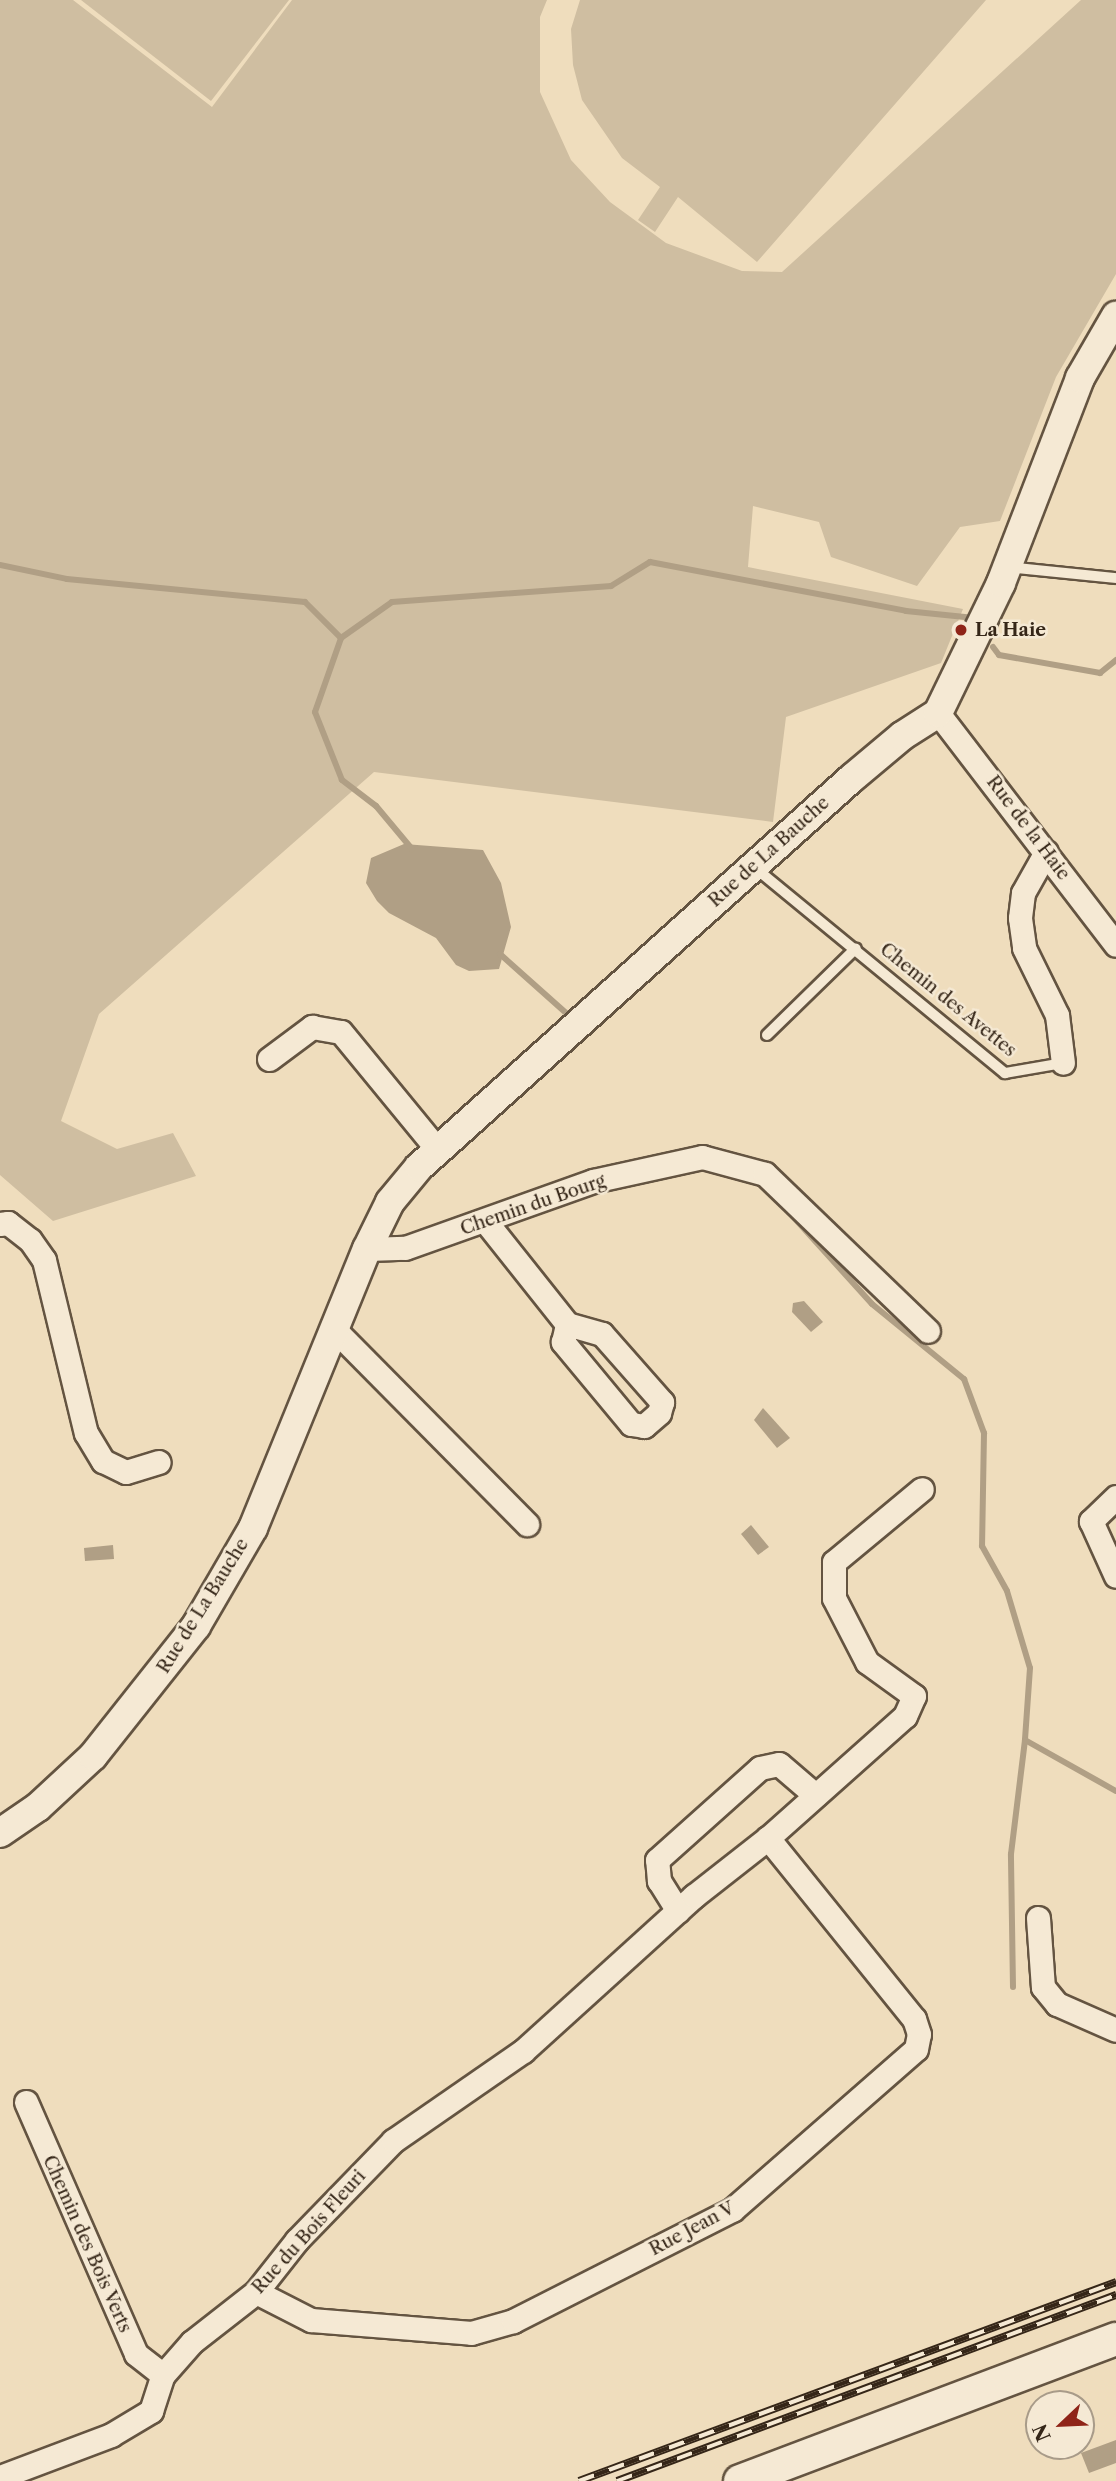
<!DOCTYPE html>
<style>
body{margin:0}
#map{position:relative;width:1116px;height:2481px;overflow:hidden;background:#efddbd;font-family:"Libre Caslon Text",serif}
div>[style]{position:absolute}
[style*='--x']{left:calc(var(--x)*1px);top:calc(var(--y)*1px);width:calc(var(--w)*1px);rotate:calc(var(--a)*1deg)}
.green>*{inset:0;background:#cfbea1}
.water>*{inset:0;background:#b09f85}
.stream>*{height:6px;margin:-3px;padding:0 3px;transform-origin:3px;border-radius:3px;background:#b09f85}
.roads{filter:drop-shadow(2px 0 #645441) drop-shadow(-2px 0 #645441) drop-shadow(0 2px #645441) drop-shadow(0 -2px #645441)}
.service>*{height:10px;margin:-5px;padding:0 5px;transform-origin:5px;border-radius:5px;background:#f5e9d4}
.minor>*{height:23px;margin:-11.5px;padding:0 11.5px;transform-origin:11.5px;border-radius:11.5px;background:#f5e9d4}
.tertiary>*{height:28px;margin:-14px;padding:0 14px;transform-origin:14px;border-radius:14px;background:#f5e9d4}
.secondary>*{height:32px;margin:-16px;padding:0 16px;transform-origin:16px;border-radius:16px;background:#f5e9d4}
.rail>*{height:8px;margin-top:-4px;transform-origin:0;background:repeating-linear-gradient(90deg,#f5e9d4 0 16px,#352618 0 32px);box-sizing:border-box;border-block:2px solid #352618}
.dots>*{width:19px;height:19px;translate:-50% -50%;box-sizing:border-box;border:4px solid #f5e9d4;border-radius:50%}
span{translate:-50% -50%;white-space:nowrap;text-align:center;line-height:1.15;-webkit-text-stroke:5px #f5e9d4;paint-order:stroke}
.poi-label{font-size:18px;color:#352618;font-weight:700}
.left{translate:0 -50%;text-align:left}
.street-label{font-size:18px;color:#352618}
.north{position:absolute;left:1025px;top:2390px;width:70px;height:70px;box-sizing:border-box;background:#f5e9d4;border:2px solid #a89b89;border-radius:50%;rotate:247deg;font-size:19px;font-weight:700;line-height:28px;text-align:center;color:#352618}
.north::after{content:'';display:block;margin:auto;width:24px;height:32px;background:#8f2418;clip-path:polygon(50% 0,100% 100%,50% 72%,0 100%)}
</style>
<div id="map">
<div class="green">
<div style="clip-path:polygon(0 0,73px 0,212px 107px,292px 0,547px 0,540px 17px,540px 92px,571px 160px,610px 202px,666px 243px,742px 271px,782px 272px,1081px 0,1116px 0,1116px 274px,1056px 377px,1000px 521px,960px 527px,917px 586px,831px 557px,819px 522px,753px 506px,748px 567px,963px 609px,941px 663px,786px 717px,773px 822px,374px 772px,99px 1014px,61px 1121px,117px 1149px,173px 1133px,196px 1176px,53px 1221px,0 1175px)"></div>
<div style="clip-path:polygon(81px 0,289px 0,211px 101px)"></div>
<div style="clip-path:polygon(580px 0,986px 0,757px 262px,678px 197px,655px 232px,638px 220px,660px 187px,622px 158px,582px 100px,573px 65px,571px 29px)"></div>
</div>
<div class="water">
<div style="clip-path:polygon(404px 844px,483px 850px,501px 883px,511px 927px,499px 969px,469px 971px,456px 965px,436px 938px,389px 913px,377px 901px,366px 883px,371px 858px)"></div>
<div style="clip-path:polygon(804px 1301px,823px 1322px,811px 1332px,792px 1312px,793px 1303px)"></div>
<div style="clip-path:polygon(763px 1408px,790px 1438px,777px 1448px,754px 1420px)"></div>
<div style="clip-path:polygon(751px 1525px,769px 1547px,758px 1555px,741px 1534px)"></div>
<div style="clip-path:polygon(113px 1545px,114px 1559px,85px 1561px,84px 1548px)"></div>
<div style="clip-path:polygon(1116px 2440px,1116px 2463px,1089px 2473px,1081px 2453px)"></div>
</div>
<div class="stream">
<div style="--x:0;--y:565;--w:68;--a:11.8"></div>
<div style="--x:67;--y:579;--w:239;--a:5.5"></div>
<div style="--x:305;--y:602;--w:51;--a:45"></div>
<div style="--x:993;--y:647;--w:10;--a:53"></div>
<div style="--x:999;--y:655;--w:103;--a:10.1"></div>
<div style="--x:1100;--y:673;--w:21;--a:-39"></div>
<div style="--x:412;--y:849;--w:56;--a:-129.9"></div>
<div style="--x:376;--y:806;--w:43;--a:-142.6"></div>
<div style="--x:342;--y:780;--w:73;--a:-111.7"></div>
<div style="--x:315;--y:712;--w:78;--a:-70.6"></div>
<div style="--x:341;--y:638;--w:62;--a:-35.2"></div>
<div style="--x:392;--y:602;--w:220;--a:-4.2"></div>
<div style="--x:611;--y:586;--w:46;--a:-31.6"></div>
<div style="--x:650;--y:562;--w:261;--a:10.8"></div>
<div style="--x:906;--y:611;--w:69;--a:5.8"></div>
<div style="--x:500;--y:954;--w:89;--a:41.8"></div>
<div style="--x:788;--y:1211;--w:125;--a:47.9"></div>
<div style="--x:872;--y:1304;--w:119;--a:39.2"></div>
<div style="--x:964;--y:1379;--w:58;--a:69.7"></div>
<div style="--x:984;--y:1433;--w:113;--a:91"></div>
<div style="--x:982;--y:1546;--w:51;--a:60.9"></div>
<div style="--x:1007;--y:1591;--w:80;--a:73.4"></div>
<div style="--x:1030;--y:1668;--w:72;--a:94"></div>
<div style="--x:1025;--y:1740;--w:104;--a:29.3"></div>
<div style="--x:1013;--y:1987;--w:133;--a:-90.9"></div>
<div style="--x:1011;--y:1854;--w:115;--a:-83"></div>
</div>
<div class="roads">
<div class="service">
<div style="--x:1007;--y:567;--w:110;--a:5.8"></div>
<div style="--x:754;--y:867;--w:325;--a:39.4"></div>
<div style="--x:1005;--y:1073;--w:59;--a:-9.8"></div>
<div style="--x:767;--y:1035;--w:124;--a:-44.3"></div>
</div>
<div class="minor">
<div style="--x:938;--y:713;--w:292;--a:52.5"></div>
<div style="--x:1046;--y:852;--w:47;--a:119.3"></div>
<div style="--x:1023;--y:893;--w:25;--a:97"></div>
<div style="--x:1020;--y:918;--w:30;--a:82"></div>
<div style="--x:1024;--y:948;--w:75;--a:63.8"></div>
<div style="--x:1057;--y:1015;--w:48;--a:82.9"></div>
<div style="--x:269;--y:1059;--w:54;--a:-36.7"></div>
<div style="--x:312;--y:1027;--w:29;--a:10"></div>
<div style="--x:341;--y:1032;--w:151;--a:50.6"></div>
<div style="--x:486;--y:1222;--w:130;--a:51.5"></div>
<div style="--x:567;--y:1324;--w:36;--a:16"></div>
<div style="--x:602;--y:1334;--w:91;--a:48.6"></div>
<div style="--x:662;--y:1402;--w:11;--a:105"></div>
<div style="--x:659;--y:1413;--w:20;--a:139"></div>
<div style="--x:644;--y:1426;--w:13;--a:-171"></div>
<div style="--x:631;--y:1424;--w:107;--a:-129.7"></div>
<div style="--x:563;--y:1342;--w:18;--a:-77"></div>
<div style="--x:0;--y:1224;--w:8;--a:-7"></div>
<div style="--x:8;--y:1223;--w:28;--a:38"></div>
<div style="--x:30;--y:1240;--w:24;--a:55"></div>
<div style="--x:44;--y:1260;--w:178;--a:76.4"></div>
<div style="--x:86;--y:1433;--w:33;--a:59"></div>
<div style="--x:103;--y:1461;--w:25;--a:26"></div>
<div style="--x:126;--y:1472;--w:34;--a:-17"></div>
<div style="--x:367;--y:1249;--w:38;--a:-2"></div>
<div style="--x:405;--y:1248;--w:200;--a:-19.6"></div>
<div style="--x:593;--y:1181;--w:112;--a:-12.4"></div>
<div style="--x:702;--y:1157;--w:65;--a:15.1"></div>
<div style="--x:765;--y:1174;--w:226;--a:43.9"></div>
<div style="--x:333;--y:1328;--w:276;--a:45.3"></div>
<div style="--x:1116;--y:1497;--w:35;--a:136"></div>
<div style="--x:1091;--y:1521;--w:60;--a:65.6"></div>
<div style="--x:678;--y:1911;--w:36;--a:-122"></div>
<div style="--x:659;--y:1881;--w:21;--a:-95"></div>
<div style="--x:657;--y:1860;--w:138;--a:-41.8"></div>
<div style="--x:760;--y:1768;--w:19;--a:-12"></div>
<div style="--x:779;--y:1764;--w:48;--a:40.7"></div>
<div style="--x:1038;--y:1918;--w:69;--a:85.9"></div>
<div style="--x:1043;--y:1987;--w:22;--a:51"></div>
<div style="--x:1057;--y:2004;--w:64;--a:23.8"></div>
<div style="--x:26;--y:2102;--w:275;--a:66.4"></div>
<div style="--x:136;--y:2354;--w:34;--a:38"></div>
<div style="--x:256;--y:2292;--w:62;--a:27"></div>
<div style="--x:311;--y:2320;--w:161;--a:4.6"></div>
<div style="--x:471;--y:2333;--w:44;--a:-15.9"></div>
<div style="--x:513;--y:2321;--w:246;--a:-26.9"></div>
<div style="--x:732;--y:2210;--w:244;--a:-41.2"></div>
<div style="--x:916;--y:2049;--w:15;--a:-79"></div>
<div style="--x:919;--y:2034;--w:16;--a:-108"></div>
<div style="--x:914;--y:2019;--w:233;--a:-128.9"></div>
<div style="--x:0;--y:2477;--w:119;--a:-20.7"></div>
<div style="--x:111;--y:2435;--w:47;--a:-31"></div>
<div style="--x:151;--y:2411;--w:38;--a:-72"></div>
<div style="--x:163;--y:2375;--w:44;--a:-48.7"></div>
<div style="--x:192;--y:2342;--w:81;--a:-38"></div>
<div style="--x:256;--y:2292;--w:66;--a:-51.7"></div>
<div style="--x:297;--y:2240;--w:138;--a:-45.9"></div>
<div style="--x:393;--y:2141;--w:158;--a:-34.7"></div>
<div style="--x:523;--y:2051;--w:231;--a:-42.2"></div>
<div style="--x:694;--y:1896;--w:94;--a:-38.1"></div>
<div style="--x:768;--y:1838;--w:183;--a:-41.7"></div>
<div style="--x:905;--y:1716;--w:22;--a:-66"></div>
<div style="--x:914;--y:1696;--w:58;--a:-144.1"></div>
<div style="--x:867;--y:1662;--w:72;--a:-117.3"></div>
<div style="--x:834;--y:1598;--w:36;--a:-90"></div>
<div style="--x:834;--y:1562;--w:114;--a:-39.7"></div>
</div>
<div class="tertiary">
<div style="--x:0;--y:1833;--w:46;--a:-34.4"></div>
<div style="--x:38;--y:1807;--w:75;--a:-42.8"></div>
<div style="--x:93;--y:1756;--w:166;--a:-51.6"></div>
<div style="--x:196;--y:1626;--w:113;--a:-59.8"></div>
<div style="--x:253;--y:1528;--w:301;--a:-67.8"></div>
<div style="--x:367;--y:1249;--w:52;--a:-63.9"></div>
<div style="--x:390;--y:1202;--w:45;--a:-50.4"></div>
<div style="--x:419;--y:1167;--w:582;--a:-41.94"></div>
<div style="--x:852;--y:778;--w:65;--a:-40"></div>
<div style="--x:902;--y:736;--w:43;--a:-32.6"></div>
<div style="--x:938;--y:713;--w:144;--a:-64.1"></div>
<div style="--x:1001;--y:583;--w:220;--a:-68.9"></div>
<div style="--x:1080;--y:378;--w:72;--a:-59.9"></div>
</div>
<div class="secondary">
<div style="--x:740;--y:2481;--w:402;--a:-20.7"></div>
</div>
</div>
<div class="rail">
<div style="--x:579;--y:2481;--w:573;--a:-20.33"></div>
<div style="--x:617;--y:2481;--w:533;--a:-20.44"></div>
</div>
<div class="dots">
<div style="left:961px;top:630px;background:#8f2418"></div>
</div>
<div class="poi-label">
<span class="left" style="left:975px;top:630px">La Haie</span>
</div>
<div class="street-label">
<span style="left:1028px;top:828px;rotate:53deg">Rue de la Haie</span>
<span style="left:769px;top:852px;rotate:-42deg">Rue de La Bauche</span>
<span style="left:948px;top:1000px;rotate:39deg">Chemin des Avettes</span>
<span style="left:533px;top:1205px;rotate:-19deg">Chemin du Bourg</span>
<span style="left:203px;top:1606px;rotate:-58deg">Rue de La Bauche</span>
<span style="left:692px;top:2229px;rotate:-28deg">Rue Jean V</span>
<span style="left:309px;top:2232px;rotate:-48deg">Rue du Bois Fleuri</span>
<span style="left:87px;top:2244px;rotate:66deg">Chemin des Bois Verts</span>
</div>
<div class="north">N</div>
</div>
